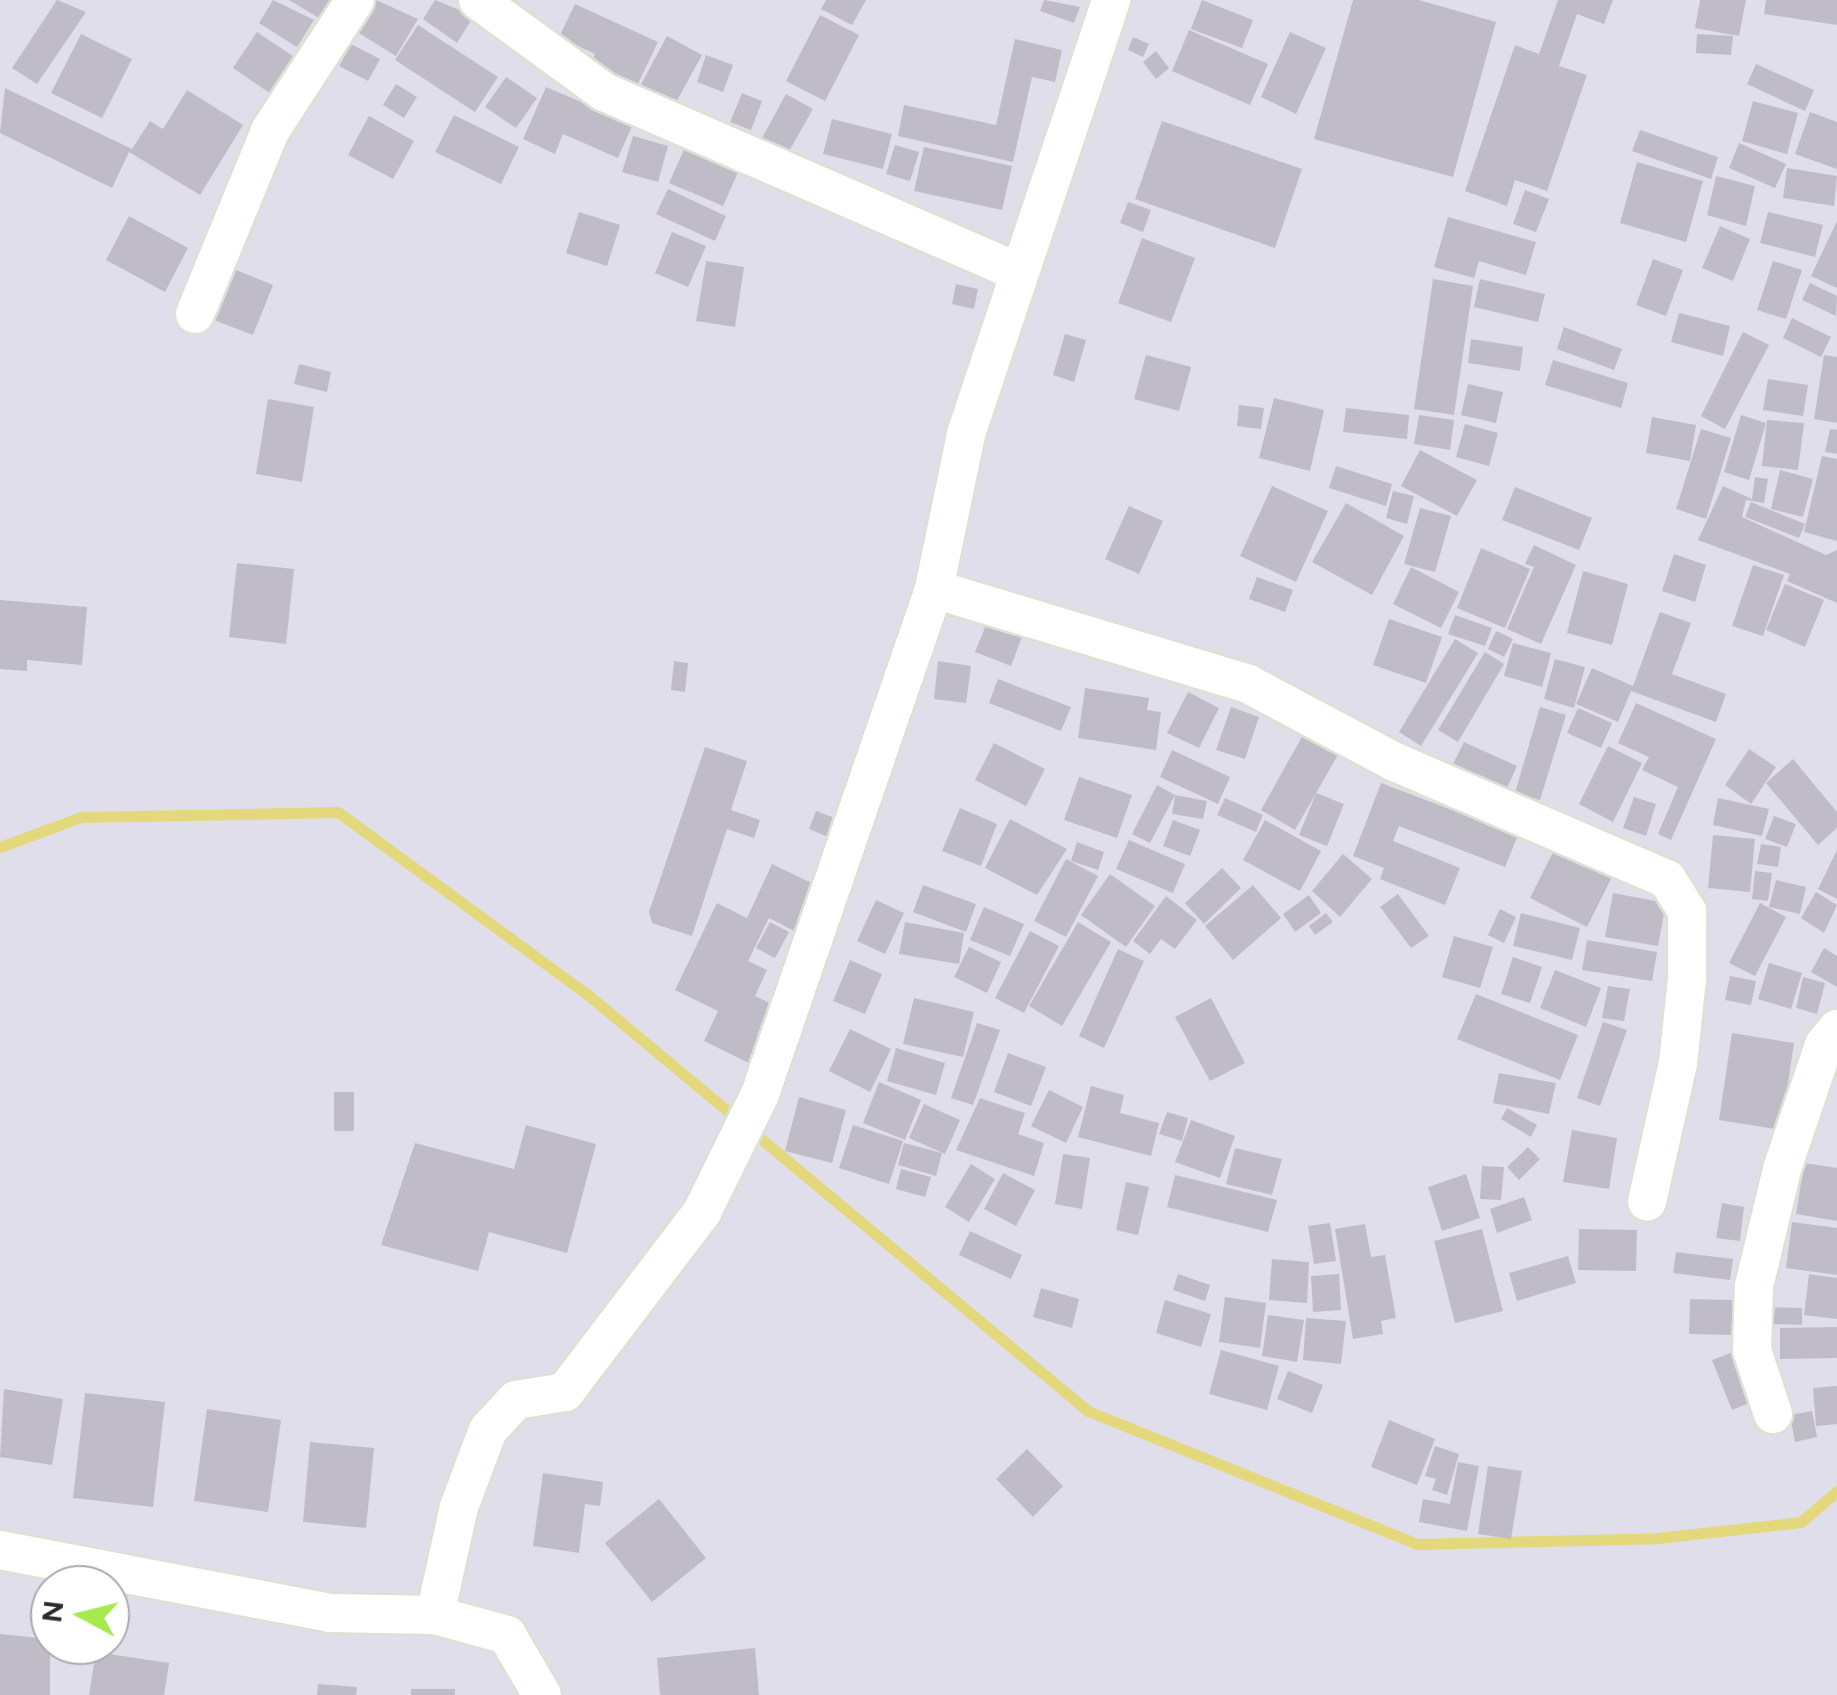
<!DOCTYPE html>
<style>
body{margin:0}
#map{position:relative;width:1837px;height:1695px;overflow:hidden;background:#e1deeb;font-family:Figtree,sans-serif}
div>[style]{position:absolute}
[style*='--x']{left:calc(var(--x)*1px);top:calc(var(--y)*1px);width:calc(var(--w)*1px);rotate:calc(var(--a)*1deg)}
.stream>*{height:11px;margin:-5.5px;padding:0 5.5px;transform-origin:5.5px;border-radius:5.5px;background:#e3d87b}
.building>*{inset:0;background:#bfbcc7}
.roads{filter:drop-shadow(2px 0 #dbe2d3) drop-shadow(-2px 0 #dbe2d3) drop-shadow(0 2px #dbe2d3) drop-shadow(0 -2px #dbe2d3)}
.minor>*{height:38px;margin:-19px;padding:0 19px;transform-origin:19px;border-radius:19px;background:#fff}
span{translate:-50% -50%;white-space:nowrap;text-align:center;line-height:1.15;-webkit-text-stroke:9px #fff;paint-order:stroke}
.north{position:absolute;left:30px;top:1565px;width:100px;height:100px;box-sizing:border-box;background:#fff;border:2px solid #aaa;border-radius:50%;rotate:277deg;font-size:28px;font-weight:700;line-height:40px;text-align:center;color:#2b2b2b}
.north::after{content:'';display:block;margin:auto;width:35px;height:45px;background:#a5e94d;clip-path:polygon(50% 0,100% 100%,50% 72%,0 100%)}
</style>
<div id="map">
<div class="stream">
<div style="--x:0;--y:847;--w:86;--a:-20.3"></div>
<div style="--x:81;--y:817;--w:257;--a:-1.1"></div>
<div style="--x:338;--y:812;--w:308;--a:36.2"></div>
<div style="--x:587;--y:994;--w:652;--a:39.77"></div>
<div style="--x:1088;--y:1411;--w:355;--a:22"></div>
<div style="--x:1417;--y:1544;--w:240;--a:-1.4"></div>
<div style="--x:1657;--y:1538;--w:145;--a:-6.3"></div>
<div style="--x:1801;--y:1522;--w:48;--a:-40.7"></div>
</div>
<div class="building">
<div style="clip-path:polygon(57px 0,86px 12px,37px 84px,12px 68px)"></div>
<div style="clip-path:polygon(273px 0,314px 20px,297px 47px,259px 23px)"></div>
<div style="clip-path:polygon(289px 0,337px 0,324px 21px)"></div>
<div style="clip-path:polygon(376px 0,418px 19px,396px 56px,357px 32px)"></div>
<div style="clip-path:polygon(435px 0,474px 16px,457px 43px,423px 19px)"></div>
<div style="clip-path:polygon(826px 0,866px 0,852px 25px,821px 9px)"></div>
<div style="clip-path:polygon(1044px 0,1080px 7px,1074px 23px,1040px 11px)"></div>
<div style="clip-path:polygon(1202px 0,1253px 20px,1242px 48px,1191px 29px)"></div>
<div style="clip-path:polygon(1353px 0,1419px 0,1496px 22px,1453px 177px,1314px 139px)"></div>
<div style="clip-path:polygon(1558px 0,1613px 0,1604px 24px,1577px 14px,1559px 66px,1587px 75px,1547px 191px,1515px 180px,1507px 206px,1465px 191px,1515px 45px,1539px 54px)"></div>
<div style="clip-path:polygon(1700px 0,1746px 0,1739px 36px,1695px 28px)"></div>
<div style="clip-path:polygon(1766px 0,1837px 0,1837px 25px,1764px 14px)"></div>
<div style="clip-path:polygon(575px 4px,658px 42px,636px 88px,589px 67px,595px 54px,559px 37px)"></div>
<div style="clip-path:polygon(820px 15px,859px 35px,825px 101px,786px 81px)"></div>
<div style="clip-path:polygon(418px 25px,498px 77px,475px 112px,395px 60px)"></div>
<div style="clip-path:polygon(1189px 30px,1268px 64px,1250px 105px,1172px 71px)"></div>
<div style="clip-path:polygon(257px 32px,299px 60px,274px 96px,233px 68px)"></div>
<div style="clip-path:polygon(1290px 32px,1326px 48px,1296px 114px,1261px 97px)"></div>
<div style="clip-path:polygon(81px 34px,132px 59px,102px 118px,51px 93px)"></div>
<div style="clip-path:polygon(1697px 34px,1733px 36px,1731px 55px,1696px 53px)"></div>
<div style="clip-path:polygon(667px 36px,702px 55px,674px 106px,639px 88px)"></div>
<div style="clip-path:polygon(1133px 37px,1149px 44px,1143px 57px,1128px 50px)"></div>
<div style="clip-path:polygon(1015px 39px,1062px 50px,1055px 82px,1032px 77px,1013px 162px,898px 136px,904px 105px,996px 125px)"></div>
<div style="clip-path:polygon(351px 44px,380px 59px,368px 81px,339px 66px)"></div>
<div style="clip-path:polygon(1156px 51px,1169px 68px,1156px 79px,1143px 62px)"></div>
<div style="clip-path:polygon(706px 55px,733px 65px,723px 92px,697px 82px)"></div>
<div style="clip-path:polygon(1756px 64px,1814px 90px,1805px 111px,1747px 84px)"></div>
<div style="clip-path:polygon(506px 77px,537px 98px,516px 128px,485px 107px)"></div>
<div style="clip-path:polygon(396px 84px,417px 97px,404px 118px,383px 105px)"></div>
<div style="clip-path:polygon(546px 87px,633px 124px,618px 158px,563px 134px,555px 154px,523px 139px)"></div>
<div style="clip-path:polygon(5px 88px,132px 149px,150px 121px,163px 129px,187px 90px,243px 125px,200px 195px,129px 152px,112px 188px,0 133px)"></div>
<div style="clip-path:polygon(742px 93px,762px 101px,751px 130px,730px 122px)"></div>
<div style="clip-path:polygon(786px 94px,813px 109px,788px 153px,762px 138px)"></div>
<div style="clip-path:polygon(1753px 101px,1798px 113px,1787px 154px,1742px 141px)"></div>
<div style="clip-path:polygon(1810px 112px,1837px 122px,1837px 169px,1795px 154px)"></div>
<div style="clip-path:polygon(454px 115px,519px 147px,501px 184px,435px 152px)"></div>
<div style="clip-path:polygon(369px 116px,414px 141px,393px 179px,348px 155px)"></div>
<div style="clip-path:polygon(832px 119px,892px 134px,883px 169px,823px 154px)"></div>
<div style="clip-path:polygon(1162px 121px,1302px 169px,1275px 248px,1135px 199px)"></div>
<div style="clip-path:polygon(1640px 130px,1718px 157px,1711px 179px,1632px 151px)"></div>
<div style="clip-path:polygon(633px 136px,668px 146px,658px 182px,622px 172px)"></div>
<div style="clip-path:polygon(1739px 143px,1786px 164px,1775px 188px,1729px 168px)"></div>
<div style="clip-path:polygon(686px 145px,740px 168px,723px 206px,669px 183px)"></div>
<div style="clip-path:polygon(895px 145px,919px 152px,910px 181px,886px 174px)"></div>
<div style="clip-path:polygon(924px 147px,1012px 166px,1002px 210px,914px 191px)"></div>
<div style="clip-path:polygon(1637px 162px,1703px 181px,1686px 242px,1620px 223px)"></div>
<div style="clip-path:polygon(1787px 168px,1837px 176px,1834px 206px,1783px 198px)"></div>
<div style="clip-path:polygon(1716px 176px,1755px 186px,1746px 226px,1707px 215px)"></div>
<div style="clip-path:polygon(668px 189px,726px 216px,715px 241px,656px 214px)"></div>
<div style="clip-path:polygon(1525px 190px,1549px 199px,1536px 232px,1513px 224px)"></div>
<div style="clip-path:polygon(1128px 202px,1151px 210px,1143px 232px,1120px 223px)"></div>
<div style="clip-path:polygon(579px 212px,620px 225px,607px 266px,566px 253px)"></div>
<div style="clip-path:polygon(1768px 212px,1823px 225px,1815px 257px,1760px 243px)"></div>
<div style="clip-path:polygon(129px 216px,188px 248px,165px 292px,106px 260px)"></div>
<div style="clip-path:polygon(1448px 217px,1536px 242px,1526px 275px,1479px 261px,1474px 278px,1434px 267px)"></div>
<div style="clip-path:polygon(1837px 221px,1837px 288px,1811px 276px)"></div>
<div style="clip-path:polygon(1720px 226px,1750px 239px,1733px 281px,1702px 268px)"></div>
<div style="clip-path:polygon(672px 232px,706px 246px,688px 287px,655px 273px)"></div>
<div style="clip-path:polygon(1142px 238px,1195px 258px,1171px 322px,1118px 303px)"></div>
<div style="clip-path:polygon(1653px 259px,1683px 270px,1666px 316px,1636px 305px)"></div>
<div style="clip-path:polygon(706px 261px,744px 267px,735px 327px,696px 321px)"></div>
<div style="clip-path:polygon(1773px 261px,1802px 270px,1786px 319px,1757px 310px)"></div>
<div style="clip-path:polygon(231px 268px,273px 285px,253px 335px,211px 319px)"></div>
<div style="clip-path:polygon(1433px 279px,1473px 286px,1454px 415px,1414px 409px)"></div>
<div style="clip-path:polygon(1480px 279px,1545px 294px,1538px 322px,1474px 307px)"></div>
<div style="clip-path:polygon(1810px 283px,1837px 296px,1836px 316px,1802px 300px)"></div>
<div style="clip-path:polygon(956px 284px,978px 289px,974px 309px,952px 304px)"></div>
<div style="clip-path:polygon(1679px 313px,1730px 326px,1723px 356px,1671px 342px)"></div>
<div style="clip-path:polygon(1792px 318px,1831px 337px,1821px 357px,1783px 338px)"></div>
<div style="clip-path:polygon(1564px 327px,1622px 349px,1614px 370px,1557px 349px)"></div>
<div style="clip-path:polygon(1743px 332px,1769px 345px,1725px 429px,1701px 416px)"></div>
<div style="clip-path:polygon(1065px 334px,1086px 340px,1074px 382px,1053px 375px)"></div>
<div style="clip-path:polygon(1471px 339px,1523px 347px,1520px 371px,1468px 363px)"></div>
<div style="clip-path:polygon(1146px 355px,1191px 367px,1179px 411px,1134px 399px)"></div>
<div style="clip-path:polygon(1824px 355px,1837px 357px,1837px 423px,1814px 419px)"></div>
<div style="clip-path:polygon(1553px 360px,1628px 383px,1621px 408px,1545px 385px)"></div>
<div style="clip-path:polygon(299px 364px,331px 372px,327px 392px,294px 384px)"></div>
<div style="clip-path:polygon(1768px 379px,1808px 385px,1803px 416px,1763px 410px)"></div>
<div style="clip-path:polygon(1468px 384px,1503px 392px,1496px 423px,1461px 415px)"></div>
<div style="clip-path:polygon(1274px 398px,1324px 410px,1310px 471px,1259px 458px)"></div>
<div style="clip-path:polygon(268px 399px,314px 407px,302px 482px,256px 474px)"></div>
<div style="clip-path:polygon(1239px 405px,1264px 408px,1261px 429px,1237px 426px)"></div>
<div style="clip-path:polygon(1346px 408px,1409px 415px,1407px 439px,1343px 432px)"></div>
<div style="clip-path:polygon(1419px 415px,1454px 420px,1450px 450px,1414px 444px)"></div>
<div style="clip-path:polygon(1741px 415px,1766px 423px,1749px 480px,1724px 472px)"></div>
<div style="clip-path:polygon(1652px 417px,1696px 425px,1690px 461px,1646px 453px)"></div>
<div style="clip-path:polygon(1767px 420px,1804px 423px,1798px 470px,1762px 466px)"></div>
<div style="clip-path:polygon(1465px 424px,1498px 433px,1489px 466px,1456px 457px)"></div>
<div style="clip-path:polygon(1701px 429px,1731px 438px,1706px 519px,1676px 509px)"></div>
<div style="clip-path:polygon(1830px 429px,1837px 430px,1837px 454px,1825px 452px)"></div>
<div style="clip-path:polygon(1420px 450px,1477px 480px,1457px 516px,1401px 486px)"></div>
<div style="clip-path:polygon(1822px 456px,1837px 459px,1837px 541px,1804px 532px)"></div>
<div style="clip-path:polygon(1336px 466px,1392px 484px,1386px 506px,1329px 488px)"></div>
<div style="clip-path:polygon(1780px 470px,1813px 479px,1803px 517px,1771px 509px)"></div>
<div style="clip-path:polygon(1755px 477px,1768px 479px,1764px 503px,1746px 500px,1742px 517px,1826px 555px,1837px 550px,1837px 603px,1787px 581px,1790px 574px,1698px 540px,1723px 486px,1752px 499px)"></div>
<div style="clip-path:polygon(1272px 486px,1328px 511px,1296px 582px,1240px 556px)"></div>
<div style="clip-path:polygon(1515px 487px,1592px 518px,1579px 550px,1502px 520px)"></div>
<div style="clip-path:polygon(1393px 491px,1414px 496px,1407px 524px,1386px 518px)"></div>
<div style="clip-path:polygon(1751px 502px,1805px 524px,1799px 538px,1745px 517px)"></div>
<div style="clip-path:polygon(1346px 503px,1404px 536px,1372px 595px,1312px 562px)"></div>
<div style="clip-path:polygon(1129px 506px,1163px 521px,1139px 574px,1105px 559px)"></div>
<div style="clip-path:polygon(1420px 508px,1451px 516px,1435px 572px,1404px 564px)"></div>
<div style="clip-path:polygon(1534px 545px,1576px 565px,1541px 644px,1507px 629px,1534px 567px,1525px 564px)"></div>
<div style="clip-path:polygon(1481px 548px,1530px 569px,1505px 628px,1457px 608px)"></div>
<div style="clip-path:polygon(1674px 554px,1706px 565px,1695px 602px,1662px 591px)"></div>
<div style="clip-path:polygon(237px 563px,294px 569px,286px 644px,229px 637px)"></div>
<div style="clip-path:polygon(1753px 565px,1784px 575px,1763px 636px,1732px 626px)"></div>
<div style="clip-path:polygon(1411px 567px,1459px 592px,1441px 628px,1393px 604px)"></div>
<div style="clip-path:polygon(1583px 571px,1628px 584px,1612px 645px,1567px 633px)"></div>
<div style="clip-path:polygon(1257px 577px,1293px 590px,1285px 612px,1249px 599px)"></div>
<div style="clip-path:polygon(1785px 584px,1824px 600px,1805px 647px,1766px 630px)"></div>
<div style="clip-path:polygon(0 600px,87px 607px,82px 665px,27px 660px,27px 671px,0 669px)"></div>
<div style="clip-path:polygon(1660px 612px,1691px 623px,1672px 674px,1726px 694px,1716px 722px,1631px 691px,1618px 722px,1576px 704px,1592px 668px,1633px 686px)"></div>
<div style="clip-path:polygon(990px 615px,1025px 629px,1011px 666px,975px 652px)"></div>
<div style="clip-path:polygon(1455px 615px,1492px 628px,1485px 646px,1448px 634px)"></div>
<div style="clip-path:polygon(1389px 619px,1442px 637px,1426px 683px,1373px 665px)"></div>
<div style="clip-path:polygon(1496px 631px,1513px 639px,1504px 657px,1488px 649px)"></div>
<div style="clip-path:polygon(1455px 639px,1478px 653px,1421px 746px,1399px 732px)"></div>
<div style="clip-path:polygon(1513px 643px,1551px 653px,1542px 687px,1504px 676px)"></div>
<div style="clip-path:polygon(1485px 652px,1504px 664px,1458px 742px,1438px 730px)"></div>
<div style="clip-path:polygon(1555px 659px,1585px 667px,1574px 708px,1544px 699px)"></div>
<div style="clip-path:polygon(674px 661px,688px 663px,685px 692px,671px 690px)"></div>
<div style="clip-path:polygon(938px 661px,971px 666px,966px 703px,934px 699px)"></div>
<div style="clip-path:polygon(998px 679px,1071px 707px,1061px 731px,989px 703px)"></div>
<div style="clip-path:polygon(1085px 688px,1149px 698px,1147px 710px,1161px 712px,1156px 750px,1078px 738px)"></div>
<div style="clip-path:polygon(1188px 692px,1219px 708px,1199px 748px,1167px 733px)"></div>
<div style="clip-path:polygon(1636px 703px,1716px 739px,1671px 840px,1658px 834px,1678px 787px,1642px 770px,1649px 757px,1618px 743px)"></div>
<div style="clip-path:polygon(1231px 707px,1259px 717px,1245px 759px,1216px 750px)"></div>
<div style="clip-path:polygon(1540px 707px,1566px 715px,1540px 800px,1515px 793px)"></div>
<div style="clip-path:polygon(1578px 708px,1612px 723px,1601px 748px,1567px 733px)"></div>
<div style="clip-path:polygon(1304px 733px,1339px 753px,1295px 830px,1261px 810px)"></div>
<div style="clip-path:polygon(1464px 742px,1517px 766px,1506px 790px,1452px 766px)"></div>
<div style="clip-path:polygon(994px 743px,1045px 769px,1026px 806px,975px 780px)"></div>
<div style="clip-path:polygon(1608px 746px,1642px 763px,1613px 822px,1579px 804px)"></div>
<div style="clip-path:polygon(705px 747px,747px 761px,731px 810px,760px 820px,754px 838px,727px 829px,692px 936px,652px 923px,649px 912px)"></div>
<div style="clip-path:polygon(1749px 749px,1776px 767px,1751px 804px,1725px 785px)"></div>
<div style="clip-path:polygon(1172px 750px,1230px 777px,1218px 804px,1160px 777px)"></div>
<div style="clip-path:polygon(1793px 759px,1837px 812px,1837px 828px,1818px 845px,1766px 783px)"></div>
<div style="clip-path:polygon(1079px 777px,1132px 795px,1117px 838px,1064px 820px)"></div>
<div style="clip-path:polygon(1381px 783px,1518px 835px,1505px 867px,1399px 826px,1393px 841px,1460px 868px,1445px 905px,1380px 879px,1384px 868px,1353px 856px)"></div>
<div style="clip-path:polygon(1157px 785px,1175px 795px,1150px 843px,1132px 834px)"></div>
<div style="clip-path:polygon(1316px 793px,1344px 804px,1327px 846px,1299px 835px)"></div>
<div style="clip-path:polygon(1175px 795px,1207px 801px,1203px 819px,1172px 814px)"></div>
<div style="clip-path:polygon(1634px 797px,1656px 804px,1646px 836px,1623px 828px)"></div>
<div style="clip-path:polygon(1225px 798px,1263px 815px,1256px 832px,1217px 815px)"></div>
<div style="clip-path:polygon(1718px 798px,1769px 809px,1762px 836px,1713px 825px)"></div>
<div style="clip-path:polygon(960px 808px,997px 824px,981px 866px,942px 851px)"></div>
<div style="clip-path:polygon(816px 811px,840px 820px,833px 839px,809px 829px)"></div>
<div style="clip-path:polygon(1774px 816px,1796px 824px,1787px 847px,1765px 839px)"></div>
<div style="clip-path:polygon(1010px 819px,1067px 849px,1037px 895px,985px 868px)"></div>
<div style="clip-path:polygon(1173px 820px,1200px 830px,1190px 856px,1163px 846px)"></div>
<div style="clip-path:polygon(1265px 820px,1321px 851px,1300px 891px,1243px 860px)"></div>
<div style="clip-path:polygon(1713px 835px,1755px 839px,1750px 892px,1708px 888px)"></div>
<div style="clip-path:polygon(1129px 840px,1185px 864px,1173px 893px,1116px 869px)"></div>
<div style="clip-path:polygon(1559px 840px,1616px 869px,1587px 927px,1530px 898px)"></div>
<div style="clip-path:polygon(1077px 842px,1104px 852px,1098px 870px,1071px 861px)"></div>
<div style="clip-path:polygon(1761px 844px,1781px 847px,1778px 867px,1757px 864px)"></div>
<div style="clip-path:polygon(1837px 850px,1837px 899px,1818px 889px)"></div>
<div style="clip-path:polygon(1343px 854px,1372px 879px,1340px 917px,1312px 891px)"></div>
<div style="clip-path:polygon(1066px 859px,1098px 876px,1066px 937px,1034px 921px)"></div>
<div style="clip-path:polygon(772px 864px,822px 888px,800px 934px,769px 918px,748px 961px,767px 970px,755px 996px,776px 1006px,749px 1063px,704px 1041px,718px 1011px,675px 990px,717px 903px,747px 918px)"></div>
<div style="clip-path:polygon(1222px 868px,1241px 888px,1204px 924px,1185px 903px)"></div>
<div style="clip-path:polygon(1755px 871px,1772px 873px,1768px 901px,1752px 899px)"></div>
<div style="clip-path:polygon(1110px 874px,1155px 906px,1126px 947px,1081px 915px)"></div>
<div style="clip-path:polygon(1776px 880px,1806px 887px,1800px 914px,1769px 907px)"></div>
<div style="clip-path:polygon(923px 885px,976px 904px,966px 932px,913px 912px)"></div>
<div style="clip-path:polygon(1253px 885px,1281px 918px,1233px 960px,1205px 926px)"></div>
<div style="clip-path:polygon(1816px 892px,1837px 905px,1824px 933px,1801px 918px)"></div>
<div style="clip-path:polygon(1613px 893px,1666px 903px,1658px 946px,1605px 937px)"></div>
<div style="clip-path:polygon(1398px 894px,1429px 936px,1411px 948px,1380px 907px)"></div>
<div style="clip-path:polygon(1309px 895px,1321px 913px,1295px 932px,1283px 914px)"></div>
<div style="clip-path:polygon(1166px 896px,1197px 920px,1175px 949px,1161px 939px,1150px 954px,1133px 941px)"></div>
<div style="clip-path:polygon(876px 900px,904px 913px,885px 954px,857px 941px)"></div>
<div style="clip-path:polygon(1760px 903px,1786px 917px,1755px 976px,1729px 963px)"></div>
<div style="clip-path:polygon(984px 907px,1024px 924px,1010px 956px,970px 940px)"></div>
<div style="clip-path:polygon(1500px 909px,1516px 917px,1504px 943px,1488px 935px)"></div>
<div style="clip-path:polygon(1326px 913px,1333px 922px,1315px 935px,1309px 926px)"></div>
<div style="clip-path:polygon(1521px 913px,1580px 928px,1572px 960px,1513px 946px)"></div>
<div style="clip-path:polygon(770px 922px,789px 932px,775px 958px,756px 948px)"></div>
<div style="clip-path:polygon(905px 922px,964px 933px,959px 964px,899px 954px)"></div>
<div style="clip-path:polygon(1078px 922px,1111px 942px,1062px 1026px,1029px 1006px)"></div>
<div style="clip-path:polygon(1030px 931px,1059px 946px,1024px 1013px,995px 998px)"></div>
<div style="clip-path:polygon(1454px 936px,1493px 947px,1480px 988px,1442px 977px)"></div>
<div style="clip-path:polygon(1587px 940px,1657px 952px,1652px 981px,1582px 970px)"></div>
<div style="clip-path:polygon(969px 947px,1001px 962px,987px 993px,954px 977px)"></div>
<div style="clip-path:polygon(1824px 948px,1837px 956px,1837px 987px,1811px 972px)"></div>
<div style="clip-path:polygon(1118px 949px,1144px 961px,1104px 1048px,1079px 1036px)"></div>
<div style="clip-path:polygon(1513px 957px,1542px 967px,1530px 1003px,1501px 994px)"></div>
<div style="clip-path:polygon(850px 960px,882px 974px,865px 1014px,833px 1001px)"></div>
<div style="clip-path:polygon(1769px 963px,1802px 973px,1791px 1009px,1758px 999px)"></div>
<div style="clip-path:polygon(1555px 970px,1601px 988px,1586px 1027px,1540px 1008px)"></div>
<div style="clip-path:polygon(1730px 976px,1756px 981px,1751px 1005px,1725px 1000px)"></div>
<div style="clip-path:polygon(1803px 977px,1825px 983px,1817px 1014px,1796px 1008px)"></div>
<div style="clip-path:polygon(1608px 986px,1630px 989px,1624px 1021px,1602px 1018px)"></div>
<div style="clip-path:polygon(1476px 994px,1578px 1035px,1560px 1080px,1457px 1039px)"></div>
<div style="clip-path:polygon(914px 998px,974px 1012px,963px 1057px,903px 1044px)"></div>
<div style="clip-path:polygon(1211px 998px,1245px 1063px,1210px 1081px,1175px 1017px)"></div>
<div style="clip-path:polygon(1603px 1022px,1627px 1030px,1600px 1106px,1577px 1098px)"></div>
<div style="clip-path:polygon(977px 1023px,1000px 1030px,973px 1105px,951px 1098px)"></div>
<div style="clip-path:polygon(850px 1029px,891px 1049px,870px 1092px,829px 1071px)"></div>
<div style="clip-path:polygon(1732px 1033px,1794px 1043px,1781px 1130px,1719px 1120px)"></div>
<div style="clip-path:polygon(896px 1048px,945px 1063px,936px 1095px,887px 1081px)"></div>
<div style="clip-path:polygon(1008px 1053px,1046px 1067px,1031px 1106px,994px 1092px)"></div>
<div style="clip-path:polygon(1499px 1073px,1556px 1083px,1549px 1114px,1493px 1103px)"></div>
<div style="clip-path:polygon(879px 1082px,921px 1100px,905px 1140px,863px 1123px)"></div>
<div style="clip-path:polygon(1091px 1086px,1124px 1095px,1120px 1113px,1159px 1123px,1151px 1156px,1078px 1137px)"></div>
<div style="clip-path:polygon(1049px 1090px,1083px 1107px,1066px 1143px,1031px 1126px)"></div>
<div style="clip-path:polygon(334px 1092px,354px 1092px,354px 1131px,334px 1131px)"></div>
<div style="clip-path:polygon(799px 1097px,846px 1110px,832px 1163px,785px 1151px)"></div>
<div style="clip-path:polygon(980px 1098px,1025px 1113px,1018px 1134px,1044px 1143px,1034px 1176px,956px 1150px)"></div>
<div style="clip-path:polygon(924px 1104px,960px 1120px,945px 1154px,909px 1138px)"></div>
<div style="clip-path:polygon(1507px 1108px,1537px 1125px,1531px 1137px,1501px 1119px)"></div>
<div style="clip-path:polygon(1167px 1112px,1188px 1118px,1182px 1141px,1159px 1134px)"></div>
<div style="clip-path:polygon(1191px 1120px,1235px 1136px,1220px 1178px,1175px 1162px)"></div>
<div style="clip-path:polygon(526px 1125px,596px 1144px,567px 1253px,489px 1232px,478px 1271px,381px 1245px,415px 1143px,514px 1169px)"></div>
<div style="clip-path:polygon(853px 1125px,903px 1141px,889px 1184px,839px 1168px)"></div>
<div style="clip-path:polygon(1572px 1130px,1617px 1138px,1609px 1189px,1563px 1182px)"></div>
<div style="clip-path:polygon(904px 1143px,942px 1153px,936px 1176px,898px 1165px)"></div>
<div style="clip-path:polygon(1528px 1147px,1540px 1159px,1519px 1180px,1507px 1167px)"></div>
<div style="clip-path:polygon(1235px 1148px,1282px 1159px,1272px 1195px,1226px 1184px)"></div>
<div style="clip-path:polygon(1063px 1154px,1090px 1158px,1082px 1209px,1055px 1204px)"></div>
<div style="clip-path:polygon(1804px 1163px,1837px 1168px,1837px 1221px,1796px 1214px)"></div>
<div style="clip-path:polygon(971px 1164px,995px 1179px,969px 1222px,945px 1207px)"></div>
<div style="clip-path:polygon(1482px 1166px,1504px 1167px,1501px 1200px,1480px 1199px)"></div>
<div style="clip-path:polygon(901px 1169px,931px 1177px,925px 1197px,896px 1189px)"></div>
<div style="clip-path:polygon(1003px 1173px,1035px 1190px,1016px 1226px,984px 1209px)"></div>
<div style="clip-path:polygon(1466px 1174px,1480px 1218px,1442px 1231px,1428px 1187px)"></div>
<div style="clip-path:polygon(1175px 1175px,1277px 1200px,1268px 1232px,1167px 1207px)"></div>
<div style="clip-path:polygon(1126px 1182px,1149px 1187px,1138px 1235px,1116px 1230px)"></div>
<div style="clip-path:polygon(1524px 1197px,1532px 1220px,1497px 1233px,1490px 1209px)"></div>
<div style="clip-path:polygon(1722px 1203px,1744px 1207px,1740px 1241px,1716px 1238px)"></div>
<div style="clip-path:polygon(1792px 1222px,1837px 1228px,1837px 1275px,1786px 1268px)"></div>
<div style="clip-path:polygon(1330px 1223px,1336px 1261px,1314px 1264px,1308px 1226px)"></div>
<div style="clip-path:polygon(1365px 1224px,1371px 1257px,1385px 1255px,1396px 1318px,1381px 1321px,1383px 1334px,1353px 1339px,1335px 1229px)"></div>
<div style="clip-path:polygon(1482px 1229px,1503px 1311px,1455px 1323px,1434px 1241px)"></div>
<div style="clip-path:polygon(1579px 1229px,1637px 1230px,1636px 1271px,1578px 1270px)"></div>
<div style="clip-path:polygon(970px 1231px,1022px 1255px,1011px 1279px,959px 1255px)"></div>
<div style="clip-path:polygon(1676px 1252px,1733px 1259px,1730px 1280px,1673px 1273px)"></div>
<div style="clip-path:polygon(1568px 1256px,1576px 1283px,1517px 1301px,1509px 1273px)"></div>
<div style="clip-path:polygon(1272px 1259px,1309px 1262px,1307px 1303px,1269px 1300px)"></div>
<div style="clip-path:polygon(1178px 1274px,1210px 1285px,1205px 1301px,1173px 1290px)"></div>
<div style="clip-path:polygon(1339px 1274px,1341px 1310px,1313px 1312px,1311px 1276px)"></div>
<div style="clip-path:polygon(1809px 1274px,1837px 1278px,1837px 1319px,1804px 1315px)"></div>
<div style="clip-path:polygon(1041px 1288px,1079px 1299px,1072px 1328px,1033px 1317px)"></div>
<div style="clip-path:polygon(1225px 1297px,1266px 1303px,1260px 1348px,1219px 1342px)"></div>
<div style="clip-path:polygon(1690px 1299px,1733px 1300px,1733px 1335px,1689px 1334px)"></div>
<div style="clip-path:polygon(1165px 1300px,1211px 1314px,1201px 1347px,1156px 1333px)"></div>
<div style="clip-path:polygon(1764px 1307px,1802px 1308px,1802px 1325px,1764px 1324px)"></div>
<div style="clip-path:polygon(1268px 1315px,1304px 1320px,1297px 1362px,1262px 1356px)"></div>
<div style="clip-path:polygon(1306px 1318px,1346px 1321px,1341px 1364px,1303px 1360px)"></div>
<div style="clip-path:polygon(1837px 1327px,1837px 1358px,1780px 1359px,1780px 1328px)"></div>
<div style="clip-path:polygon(1221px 1350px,1279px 1366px,1267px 1410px,1209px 1394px)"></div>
<div style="clip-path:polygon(1736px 1351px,1756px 1400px,1732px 1410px,1712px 1360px)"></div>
<div style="clip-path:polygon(1288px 1371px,1323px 1385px,1312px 1413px,1277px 1399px)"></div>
<div style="clip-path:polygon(1837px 1386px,1837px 1424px,1816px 1426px,1813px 1388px)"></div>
<div style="clip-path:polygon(4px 1389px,63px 1399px,52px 1465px,0 1457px)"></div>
<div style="clip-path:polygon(85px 1393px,165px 1402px,153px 1507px,73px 1498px)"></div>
<div style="clip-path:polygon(207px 1409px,281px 1420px,268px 1512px,194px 1501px)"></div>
<div style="clip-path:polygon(1812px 1411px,1817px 1437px,1795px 1442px,1790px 1415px)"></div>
<div style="clip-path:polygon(1389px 1420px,1435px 1439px,1417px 1485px,1371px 1467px)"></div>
<div style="clip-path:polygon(310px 1442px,374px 1448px,366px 1528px,303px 1522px)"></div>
<div style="clip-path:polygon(1435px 1446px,1459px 1454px,1447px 1495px,1432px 1490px,1436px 1479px,1425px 1476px)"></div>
<div style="clip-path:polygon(1027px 1449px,1063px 1486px,1033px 1517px,996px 1479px)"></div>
<div style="clip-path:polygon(1458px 1462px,1479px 1466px,1467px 1531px,1419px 1522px,1423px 1499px,1450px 1504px)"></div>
<div style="clip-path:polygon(1488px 1466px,1522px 1471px,1511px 1539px,1478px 1534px)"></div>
<div style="clip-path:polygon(543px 1473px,603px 1482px,600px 1506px,585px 1504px,579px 1553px,533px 1546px)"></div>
<div style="clip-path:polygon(659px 1499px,706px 1558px,652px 1602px,605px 1543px)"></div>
<div style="clip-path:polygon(0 1634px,50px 1639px,50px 1695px,0 1695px)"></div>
<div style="clip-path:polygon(755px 1648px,759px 1695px,660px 1695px,657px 1658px)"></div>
<div style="clip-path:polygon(96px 1652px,169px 1663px,164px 1695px,89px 1695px)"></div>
<div style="clip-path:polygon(318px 1684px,357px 1687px,356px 1695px,317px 1695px)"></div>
<div style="clip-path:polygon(411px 1689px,455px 1689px,455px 1695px,411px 1695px)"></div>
</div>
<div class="roads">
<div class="minor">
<div style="--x:478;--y:0;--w:156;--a:36.1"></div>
<div style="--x:604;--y:92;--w:451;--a:23.5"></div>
<div style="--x:195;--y:314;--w:198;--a:-67.7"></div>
<div style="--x:270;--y:131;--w:156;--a:-57"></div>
<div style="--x:934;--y:589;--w:328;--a:16.8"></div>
<div style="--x:1248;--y:684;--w:166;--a:28"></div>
<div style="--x:1395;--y:762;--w:296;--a:23.3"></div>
<div style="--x:1667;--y:879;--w:38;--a:58"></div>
<div style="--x:1687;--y:911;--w:68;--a:90"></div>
<div style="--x:1687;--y:979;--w:84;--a:96.1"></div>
<div style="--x:1678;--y:1063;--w:142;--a:102.6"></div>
<div style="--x:1773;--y:1414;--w:67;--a:-108.2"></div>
<div style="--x:1752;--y:1350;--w:64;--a:-88.2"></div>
<div style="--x:1754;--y:1286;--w:120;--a:-76.5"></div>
<div style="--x:1782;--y:1169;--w:131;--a:-71.3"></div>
<div style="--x:1824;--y:1045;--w:21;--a:-51"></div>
<div style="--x:0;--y:1550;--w:336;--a:10.8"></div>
<div style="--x:330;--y:1613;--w:105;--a:1.1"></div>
<div style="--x:435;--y:1615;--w:111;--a:-77.5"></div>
<div style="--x:459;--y:1507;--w:82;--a:-69.4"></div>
<div style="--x:488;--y:1430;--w:41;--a:-47"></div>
<div style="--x:516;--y:1400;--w:50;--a:-9.3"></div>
<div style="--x:565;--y:1392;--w:226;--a:-52.7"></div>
<div style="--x:702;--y:1212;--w:131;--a:-63.8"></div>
<div style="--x:760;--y:1094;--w:534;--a:-70.99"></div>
<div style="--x:934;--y:589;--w:158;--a:-78.3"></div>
<div style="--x:966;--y:434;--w:458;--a:-71.5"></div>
<div style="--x:435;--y:1615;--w:75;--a:15.5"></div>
<div style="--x:507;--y:1635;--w:69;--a:59.7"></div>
</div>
</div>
<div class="north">N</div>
</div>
